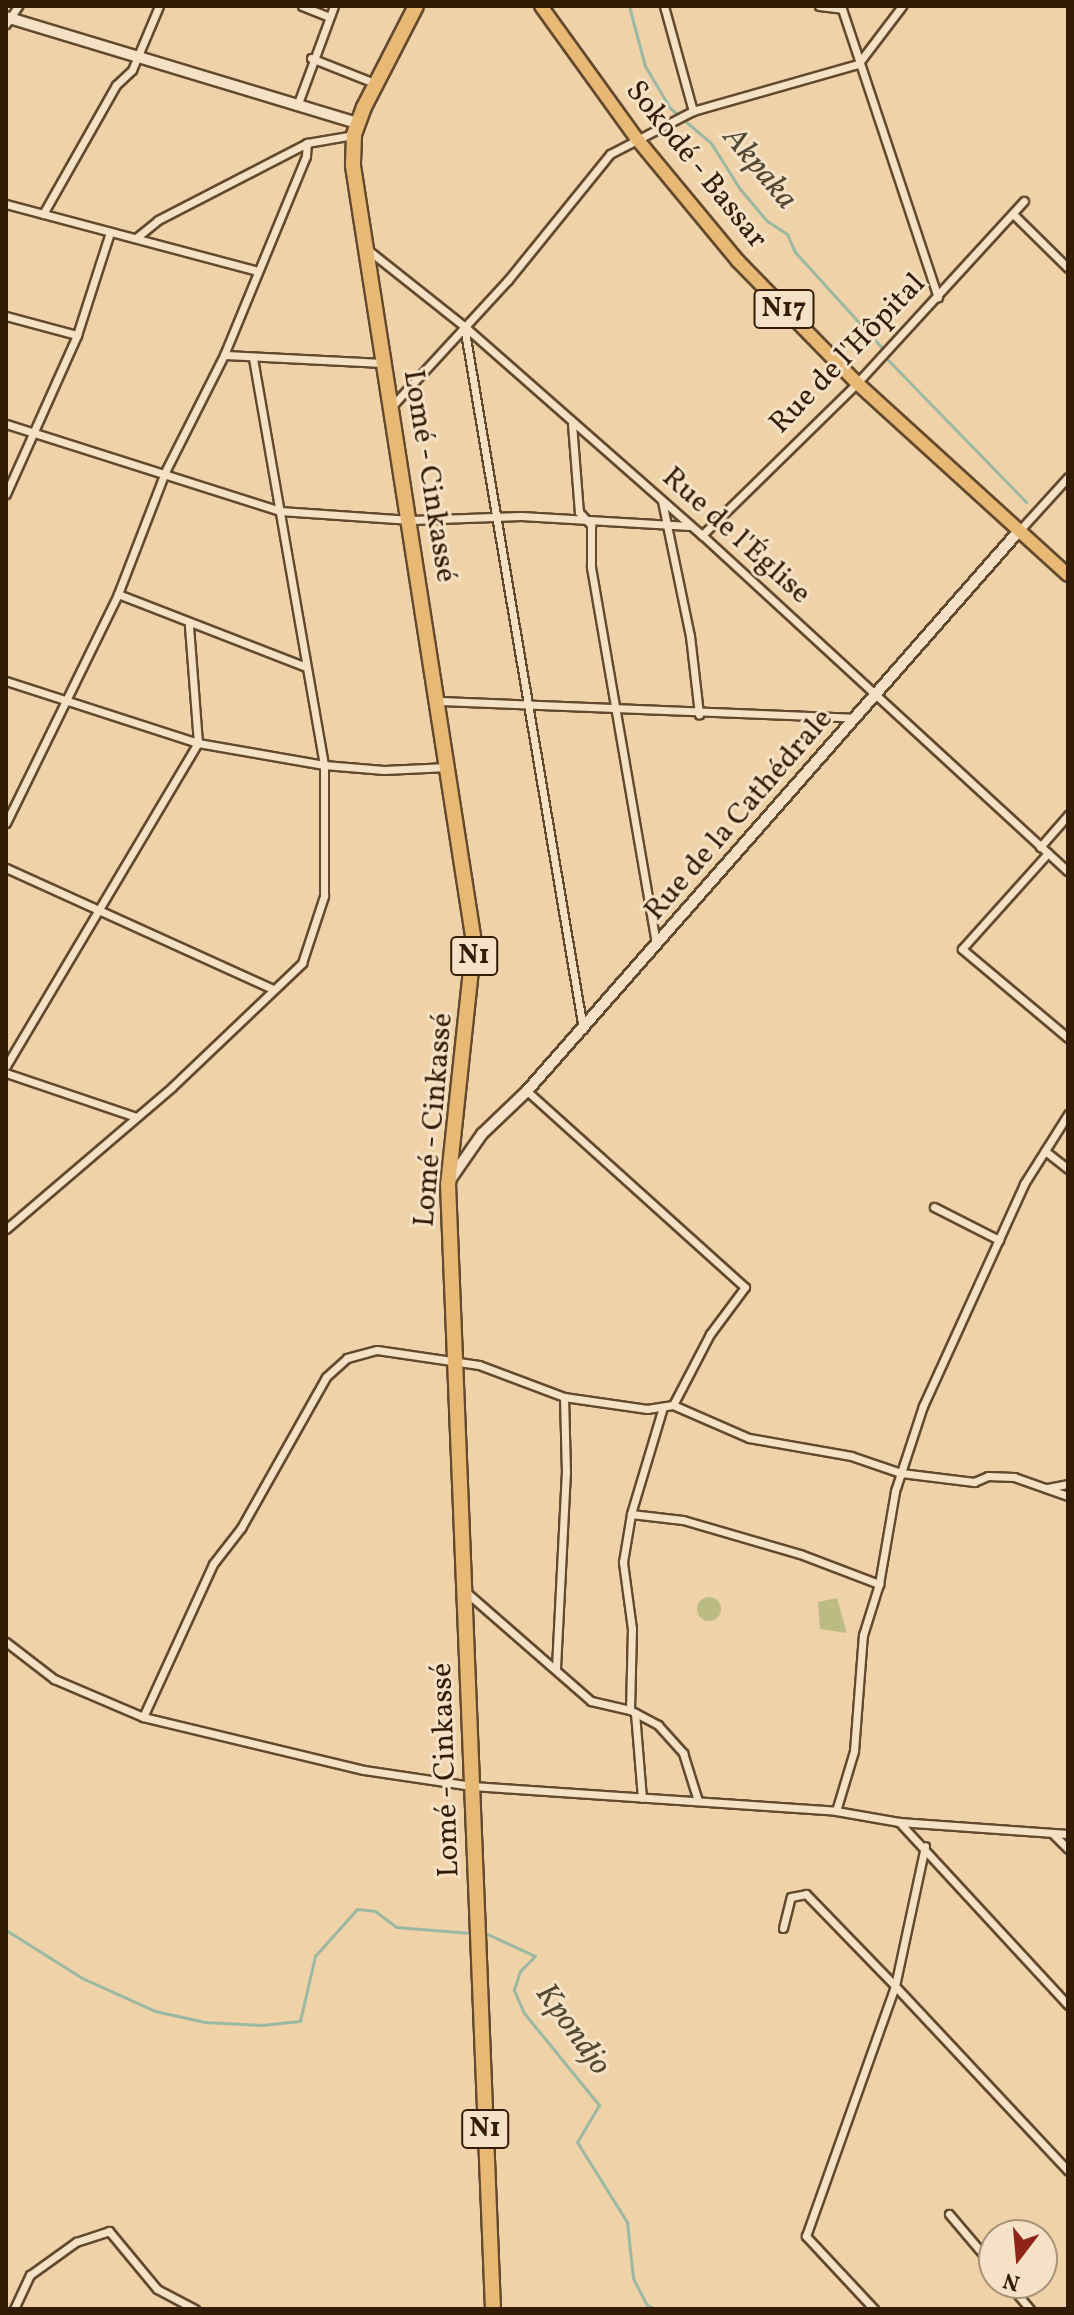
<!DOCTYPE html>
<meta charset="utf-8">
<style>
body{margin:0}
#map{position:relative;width:1074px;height:2315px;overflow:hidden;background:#efd2a7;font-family:Vollkorn,serif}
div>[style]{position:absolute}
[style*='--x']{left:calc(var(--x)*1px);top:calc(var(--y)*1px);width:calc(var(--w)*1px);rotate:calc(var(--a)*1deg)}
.green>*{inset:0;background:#bdbb84}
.round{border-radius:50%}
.stream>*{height:3px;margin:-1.5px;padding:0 1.5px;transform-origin:1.5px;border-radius:1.5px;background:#9bb8a3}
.roads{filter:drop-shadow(2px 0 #63492e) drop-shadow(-2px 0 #63492e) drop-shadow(0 2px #63492e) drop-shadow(0 -2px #63492e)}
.street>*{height:7px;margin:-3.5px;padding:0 3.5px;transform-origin:3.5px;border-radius:3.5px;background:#f5e2c6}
.secondary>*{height:10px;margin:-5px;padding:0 5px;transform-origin:5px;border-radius:5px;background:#f5e2c6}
.primary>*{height:12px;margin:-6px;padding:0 6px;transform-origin:6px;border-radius:6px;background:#e8b974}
.highway>*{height:14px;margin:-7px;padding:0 7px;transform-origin:7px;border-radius:7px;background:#e8b974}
span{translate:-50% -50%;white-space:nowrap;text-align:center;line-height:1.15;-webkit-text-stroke:6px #f5e2c6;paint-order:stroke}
.shield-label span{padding:2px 6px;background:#f5e2c6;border:2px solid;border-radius:6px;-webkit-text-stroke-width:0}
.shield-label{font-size:28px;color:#341b06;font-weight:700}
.street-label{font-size:30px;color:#341b06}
.water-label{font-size:32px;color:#534a35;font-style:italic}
.frame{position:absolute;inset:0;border:8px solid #341b06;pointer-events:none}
.north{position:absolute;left:978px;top:2219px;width:80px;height:80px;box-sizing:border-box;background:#f5e2c6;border:2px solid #a89279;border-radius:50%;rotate:196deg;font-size:22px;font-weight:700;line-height:32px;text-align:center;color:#341b06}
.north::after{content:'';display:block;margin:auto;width:28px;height:36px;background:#8f2418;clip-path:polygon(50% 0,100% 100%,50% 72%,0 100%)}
</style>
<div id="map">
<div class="green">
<div class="round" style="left:697px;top:1597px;width:24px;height:24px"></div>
<div style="clip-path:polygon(837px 1598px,847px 1633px,820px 1629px,818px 1602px)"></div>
</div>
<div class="stream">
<div style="--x:629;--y:6;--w:62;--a:75.1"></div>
<div style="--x:645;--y:66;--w:49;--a:59.2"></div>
<div style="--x:670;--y:108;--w:54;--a:40.5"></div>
<div style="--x:711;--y:143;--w:54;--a:57.8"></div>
<div style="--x:740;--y:189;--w:42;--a:49.8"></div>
<div style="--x:767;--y:221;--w:24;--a:33"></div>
<div style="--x:787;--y:234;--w:20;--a:66"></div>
<div style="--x:795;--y:252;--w:128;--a:47.8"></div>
<div style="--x:888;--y:360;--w:198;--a:45.8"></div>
<div style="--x:6;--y:1930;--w:90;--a:32.3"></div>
<div style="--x:82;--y:1978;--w:80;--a:24.3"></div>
<div style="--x:155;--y:2011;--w:51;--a:12.4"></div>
<div style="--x:205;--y:2022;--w:57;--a:3"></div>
<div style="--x:262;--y:2025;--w:38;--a:-6"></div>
<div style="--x:300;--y:2021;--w:67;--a:-77"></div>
<div style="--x:315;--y:1956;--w:63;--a:-48.2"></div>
<div style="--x:357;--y:1909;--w:18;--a:6"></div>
<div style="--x:375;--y:1911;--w:26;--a:37"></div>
<div style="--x:396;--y:1927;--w:75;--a:4.6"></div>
<div style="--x:483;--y:1932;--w:57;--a:24.8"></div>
<div style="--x:535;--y:1956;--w:21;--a:135"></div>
<div style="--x:520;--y:1971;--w:20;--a:108"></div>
<div style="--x:514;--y:1990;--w:25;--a:67"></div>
<div style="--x:524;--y:2013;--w:119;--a:50.8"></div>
<div style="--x:599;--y:2105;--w:43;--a:120.7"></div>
<div style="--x:577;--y:2142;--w:94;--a:58"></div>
<div style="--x:627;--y:2222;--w:56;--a:83.9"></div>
<div style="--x:633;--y:2278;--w:30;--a:63"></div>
<div style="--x:647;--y:2305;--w:10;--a:24"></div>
</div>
<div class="roads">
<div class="street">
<div style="--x:302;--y:6;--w:29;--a:22"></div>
<div style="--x:664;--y:6;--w:109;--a:74.6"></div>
<div style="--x:819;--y:6;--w:23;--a:7"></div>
<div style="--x:841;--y:6;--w:307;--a:71.6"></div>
<div style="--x:6;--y:24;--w:22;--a:-56"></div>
<div style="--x:311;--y:58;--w:68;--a:21.6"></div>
<div style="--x:297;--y:106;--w:107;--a:-69.7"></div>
<div style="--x:6;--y:204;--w:260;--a:14.9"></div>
<div style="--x:43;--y:214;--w:148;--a:-60.5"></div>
<div style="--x:116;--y:85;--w:22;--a:-43"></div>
<div style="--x:132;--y:70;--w:69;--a:-67.1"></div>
<div style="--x:1013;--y:214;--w:77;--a:44.5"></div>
<div style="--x:136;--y:238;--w:28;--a:-39"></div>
<div style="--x:158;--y:220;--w:168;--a:-27.3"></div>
<div style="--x:368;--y:250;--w:122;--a:38.4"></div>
<div style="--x:464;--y:326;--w:317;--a:41.3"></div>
<div style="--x:702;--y:535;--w:497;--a:42.6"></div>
<div style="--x:6;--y:316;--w:73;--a:15"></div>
<div style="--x:464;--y:326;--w:713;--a:80.39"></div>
<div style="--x:224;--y:355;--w:160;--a:2.9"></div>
<div style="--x:392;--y:406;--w:171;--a:-47.4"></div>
<div style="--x:508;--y:280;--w:162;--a:-51"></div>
<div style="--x:610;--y:154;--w:93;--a:-27.4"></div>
<div style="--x:693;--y:111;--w:172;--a:-15.9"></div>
<div style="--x:858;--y:64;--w:73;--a:-52.8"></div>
<div style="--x:6;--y:424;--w:287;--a:17.6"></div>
<div style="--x:280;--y:511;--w:131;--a:3.9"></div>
<div style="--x:411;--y:520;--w:110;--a:-2.1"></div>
<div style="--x:521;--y:516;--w:169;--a:3.4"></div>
<div style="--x:572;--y:424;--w:88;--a:85.5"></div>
<div style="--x:579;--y:512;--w:18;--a:47"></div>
<div style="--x:591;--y:525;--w:42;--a:90"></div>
<div style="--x:591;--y:567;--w:383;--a:80.2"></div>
<div style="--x:6;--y:494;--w:174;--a:-65.9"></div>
<div style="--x:77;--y:335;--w:108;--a:-72.2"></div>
<div style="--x:662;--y:501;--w:138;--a:78.3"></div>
<div style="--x:690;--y:636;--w:79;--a:83.4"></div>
<div style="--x:1018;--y:532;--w:74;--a:-47.7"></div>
<div style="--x:702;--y:535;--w:217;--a:-44.4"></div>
<div style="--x:857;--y:383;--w:247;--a:-47.5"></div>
<div style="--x:118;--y:594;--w:199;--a:21.2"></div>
<div style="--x:6;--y:681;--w:202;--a:17.9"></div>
<div style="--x:198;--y:743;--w:128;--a:9.9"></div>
<div style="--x:324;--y:765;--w:60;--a:4.8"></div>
<div style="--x:384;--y:770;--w:64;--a:-2.7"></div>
<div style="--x:438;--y:701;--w:417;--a:2.3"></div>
<div style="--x:6;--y:823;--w:255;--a:-63.9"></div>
<div style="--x:118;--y:594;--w:131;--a:-68.9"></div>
<div style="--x:165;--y:472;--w:131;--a:-63.2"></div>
<div style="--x:224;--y:355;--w:215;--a:-67.6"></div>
<div style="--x:306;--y:156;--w:13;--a:-86"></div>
<div style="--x:307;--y:143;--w:48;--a:-9.7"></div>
<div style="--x:1040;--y:847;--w:43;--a:-48.8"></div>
<div style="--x:1048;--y:853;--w:129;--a:131.9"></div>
<div style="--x:962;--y:949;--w:138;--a:40"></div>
<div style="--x:6;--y:868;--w:293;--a:24.4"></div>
<div style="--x:6;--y:1066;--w:376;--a:-59.3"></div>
<div style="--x:198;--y:743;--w:118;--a:-94.4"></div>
<div style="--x:6;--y:1073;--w:137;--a:18.7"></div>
<div style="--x:527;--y:1091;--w:293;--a:42"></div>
<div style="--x:745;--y:1287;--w:59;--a:126.7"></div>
<div style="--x:710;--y:1334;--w:80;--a:117.5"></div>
<div style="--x:1045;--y:1151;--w:29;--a:38"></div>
<div style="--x:934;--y:1207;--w:73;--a:26.9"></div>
<div style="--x:6;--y:1229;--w:218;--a:-40.5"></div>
<div style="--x:172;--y:1087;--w:180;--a:-43.6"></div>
<div style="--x:302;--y:963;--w:71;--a:-71.8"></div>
<div style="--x:324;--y:896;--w:131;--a:-90"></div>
<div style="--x:324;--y:765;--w:411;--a:-99.9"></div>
<div style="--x:663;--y:1407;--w:112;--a:106.7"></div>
<div style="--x:631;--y:1514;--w:52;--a:6.6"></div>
<div style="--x:683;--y:1520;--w:122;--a:16.2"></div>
<div style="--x:800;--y:1554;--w:85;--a:20.8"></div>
<div style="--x:1047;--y:1488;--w:21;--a:-11"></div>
<div style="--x:466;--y:1592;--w:166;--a:41.1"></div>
<div style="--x:591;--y:1701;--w:40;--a:13"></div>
<div style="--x:630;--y:1710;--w:32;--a:28"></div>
<div style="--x:658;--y:1725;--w:38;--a:48"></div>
<div style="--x:683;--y:1753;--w:50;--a:72.6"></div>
<div style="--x:6;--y:1642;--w:61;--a:37.6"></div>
<div style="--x:54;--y:1679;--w:97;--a:23.1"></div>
<div style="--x:143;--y:1717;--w:227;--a:13.5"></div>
<div style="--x:364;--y:1770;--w:109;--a:8.4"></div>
<div style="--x:472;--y:1786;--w:365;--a:3.9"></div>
<div style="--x:836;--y:1811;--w:64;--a:9.9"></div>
<div style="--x:899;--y:1822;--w:169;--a:4.1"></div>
<div style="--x:556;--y:1668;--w:195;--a:-87.1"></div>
<div style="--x:566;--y:1473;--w:76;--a:-91.5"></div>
<div style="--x:630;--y:1710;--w:81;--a:-88.6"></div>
<div style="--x:632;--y:1629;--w:68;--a:-97.7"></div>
<div style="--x:623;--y:1562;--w:49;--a:-80.5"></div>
<div style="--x:635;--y:1713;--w:85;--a:85.3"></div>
<div style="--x:143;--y:1717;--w:168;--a:-65.4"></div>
<div style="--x:213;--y:1564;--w:46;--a:-52.1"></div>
<div style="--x:241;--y:1528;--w:173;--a:-60.6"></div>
<div style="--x:326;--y:1377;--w:28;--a:-42"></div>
<div style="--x:347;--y:1358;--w:31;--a:-15"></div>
<div style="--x:377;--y:1350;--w:103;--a:8.4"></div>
<div style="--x:479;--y:1365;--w:91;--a:20.6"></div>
<div style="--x:564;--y:1397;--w:84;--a:8.2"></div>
<div style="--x:647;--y:1409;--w:26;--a:-9"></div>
<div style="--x:673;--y:1405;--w:83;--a:23.5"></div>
<div style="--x:749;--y:1438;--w:104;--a:10"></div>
<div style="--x:851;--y:1456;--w:53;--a:18.8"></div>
<div style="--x:901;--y:1473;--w:74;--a:7"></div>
<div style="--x:974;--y:1482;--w:15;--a:-23"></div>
<div style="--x:988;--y:1476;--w:26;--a:2"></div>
<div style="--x:1014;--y:1477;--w:57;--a:19.4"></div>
<div style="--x:836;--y:1811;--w:63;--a:-73.3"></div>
<div style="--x:854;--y:1751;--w:116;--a:-85.6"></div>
<div style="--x:863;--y:1635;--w:53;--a:-72.6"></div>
<div style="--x:879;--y:1584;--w:94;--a:-80.2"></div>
<div style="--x:895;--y:1491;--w:89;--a:-71.8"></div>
<div style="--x:923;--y:1406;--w:244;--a:-65.5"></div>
<div style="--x:1024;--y:1184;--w:83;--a:-57.8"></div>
<div style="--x:899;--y:1822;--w:249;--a:47.3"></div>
<div style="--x:1053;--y:1834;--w:21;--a:45"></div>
<div style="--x:783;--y:1928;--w:32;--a:-76"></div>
<div style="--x:791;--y:1897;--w:15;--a:-11"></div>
<div style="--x:806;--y:1894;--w:128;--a:45.9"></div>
<div style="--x:895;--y:1986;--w:143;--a:-77.9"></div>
<div style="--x:949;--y:2214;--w:70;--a:49.7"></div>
<div style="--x:1008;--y:2283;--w:34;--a:50"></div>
<div style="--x:14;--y:2309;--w:38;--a:-65"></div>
<div style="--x:30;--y:2275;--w:57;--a:-35.7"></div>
<div style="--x:76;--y:2242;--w:35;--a:-18"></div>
<div style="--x:109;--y:2231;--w:75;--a:50.4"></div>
<div style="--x:157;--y:2289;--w:43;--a:27.8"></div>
<div style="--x:874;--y:2309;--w:100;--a:-133"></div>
<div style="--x:806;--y:2236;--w:265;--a:-70.4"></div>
<div style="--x:895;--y:1986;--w:253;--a:46.9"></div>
</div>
<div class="secondary">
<div style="--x:6;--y:17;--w:368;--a:16.8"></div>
<div style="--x:450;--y:1180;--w:56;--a:-55.2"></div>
<div style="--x:482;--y:1134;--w:62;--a:-43.7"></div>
<div style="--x:527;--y:1091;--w:744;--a:-48.71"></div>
</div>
<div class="primary">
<div style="--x:541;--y:6;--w:164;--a:54.2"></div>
<div style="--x:637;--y:139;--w:158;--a:50.4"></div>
<div style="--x:738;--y:261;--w:170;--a:45.7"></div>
<div style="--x:857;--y:383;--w:285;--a:42.3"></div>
</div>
<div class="highway">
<div style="--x:416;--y:6;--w:114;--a:117.2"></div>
<div style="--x:364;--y:107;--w:30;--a:110"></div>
<div style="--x:354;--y:135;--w:31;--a:92"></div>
<div style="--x:353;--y:166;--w:785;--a:81.14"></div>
<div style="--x:474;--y:942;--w:243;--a:96.1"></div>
<div style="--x:448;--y:1184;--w:1126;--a:87.71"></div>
</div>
</div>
<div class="shield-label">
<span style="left:784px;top:309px">N17</span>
<span style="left:474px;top:956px">N1</span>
<span style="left:485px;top:2129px">N1</span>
</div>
<div class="street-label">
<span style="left:696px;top:165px;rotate:51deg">Sokodé - Bassar</span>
<span style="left:848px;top:354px;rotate:-46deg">Rue de l'Hôpital</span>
<span style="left:429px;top:476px;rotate:81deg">Lomé - Cinkassé</span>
<span style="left:736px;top:536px;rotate:42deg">Rue de l'Église</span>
<span style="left:739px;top:815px;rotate:-49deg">Rue de la Cathédrale</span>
<span style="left:434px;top:1120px;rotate:-85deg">Lomé - Cinkassé</span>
<span style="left:446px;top:1770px;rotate:-92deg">Lomé - Cinkassé</span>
</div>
<div class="water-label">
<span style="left:759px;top:169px;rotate:50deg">Akpaka</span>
<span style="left:572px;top:2030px;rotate:54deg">Kpondjo</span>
</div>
<div class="frame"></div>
<div class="north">N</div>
</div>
